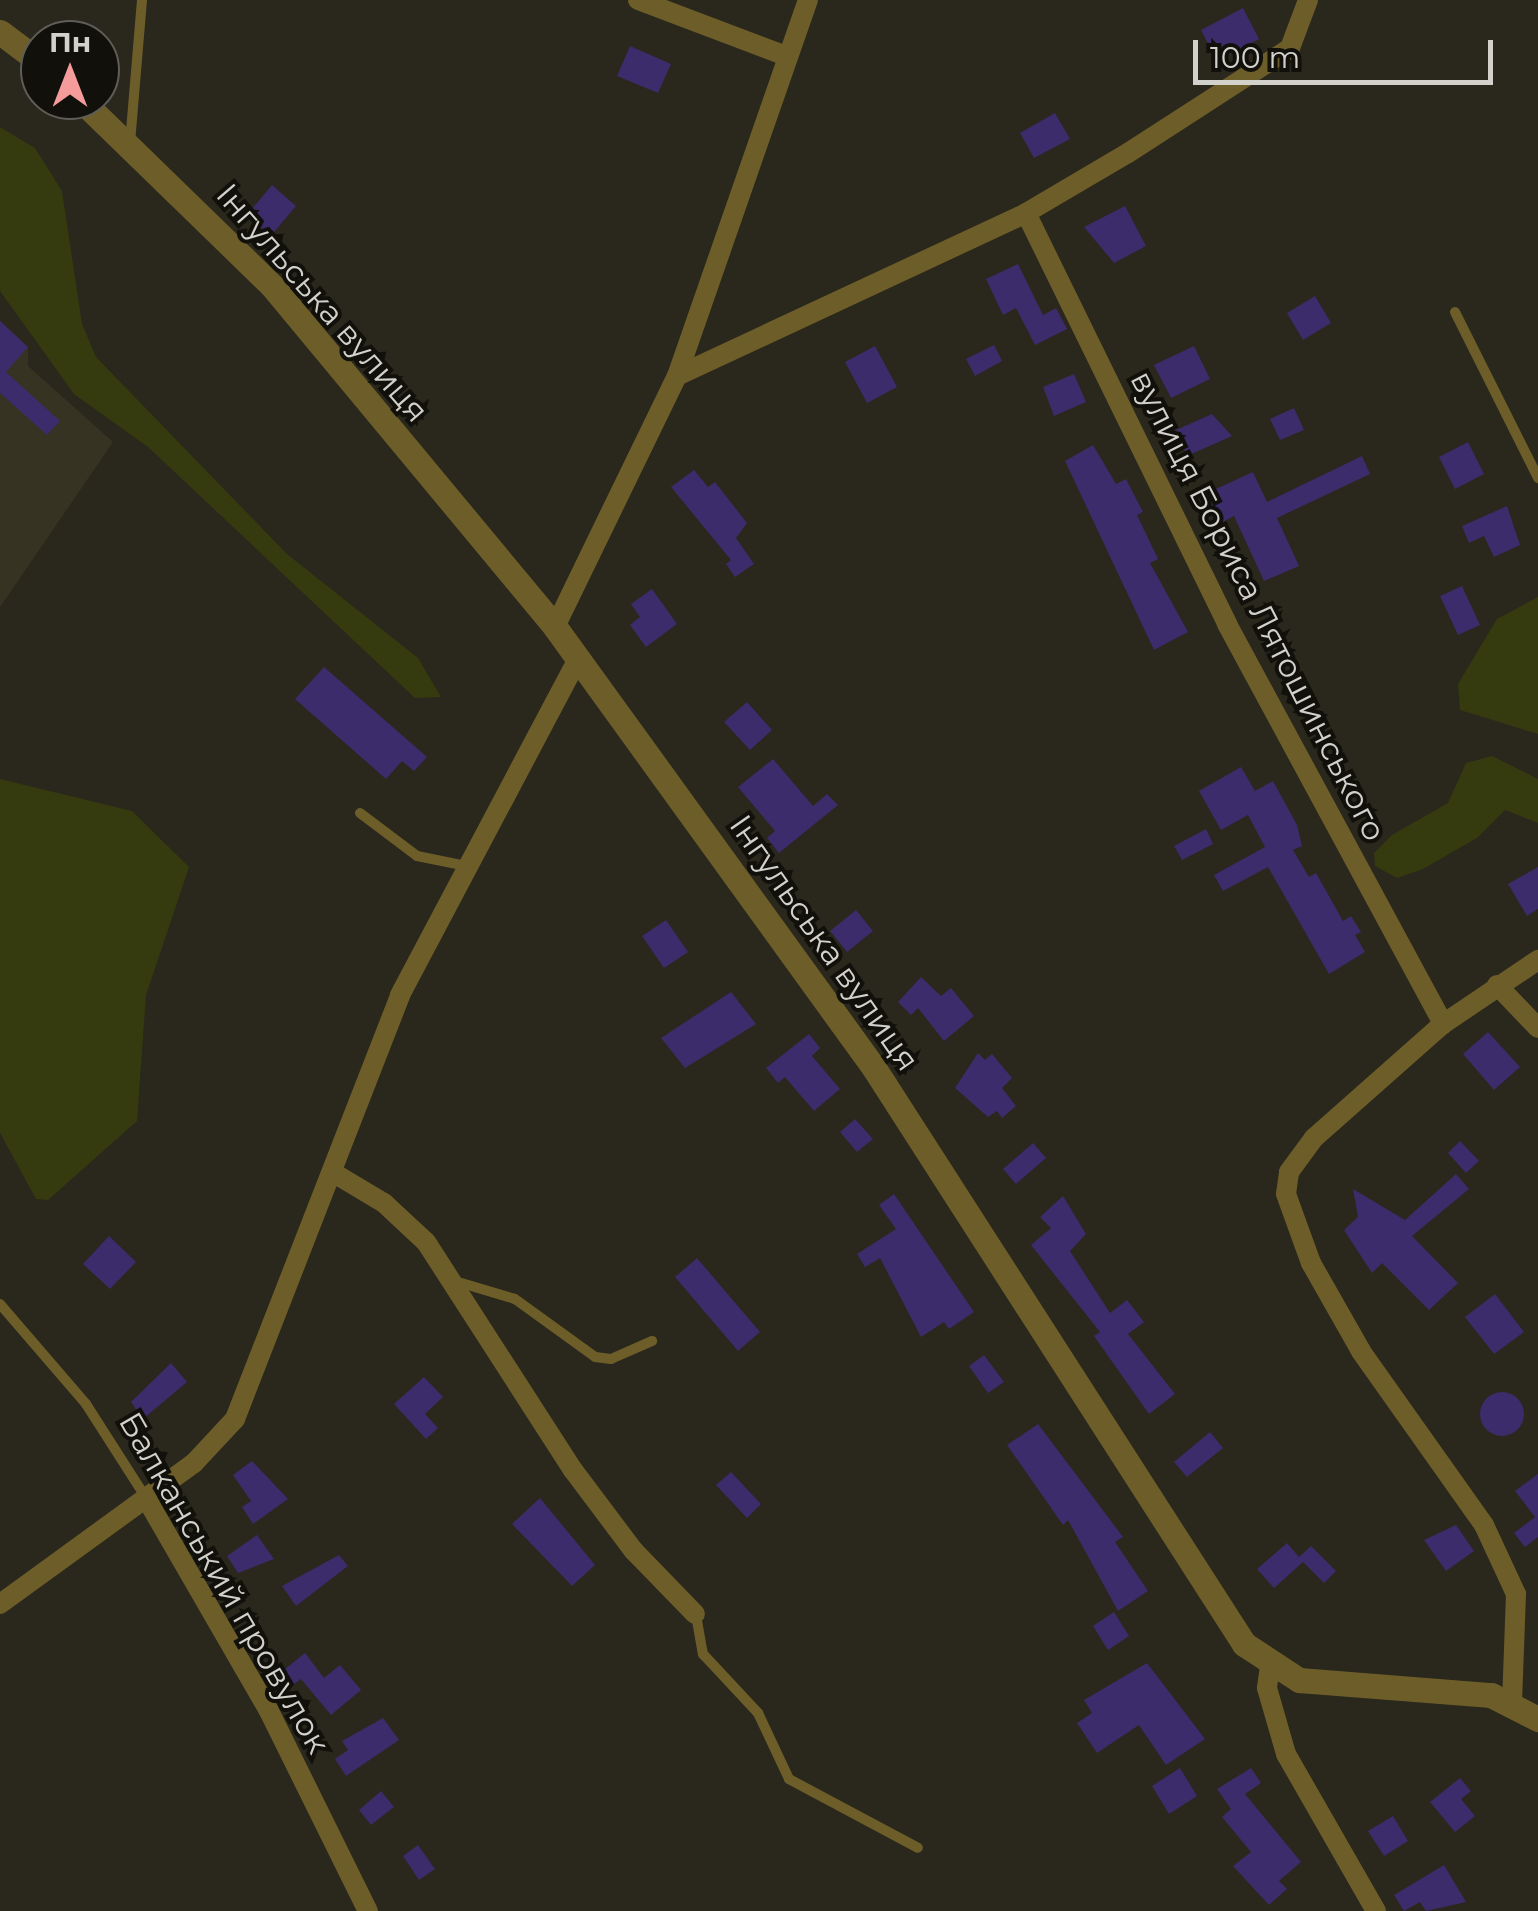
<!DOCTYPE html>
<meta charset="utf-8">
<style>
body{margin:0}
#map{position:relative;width:1538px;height:1911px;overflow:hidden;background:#2a271c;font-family:Montserrat,sans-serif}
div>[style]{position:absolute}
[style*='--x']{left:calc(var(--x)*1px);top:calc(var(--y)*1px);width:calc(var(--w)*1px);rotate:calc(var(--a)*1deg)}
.built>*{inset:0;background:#373323}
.green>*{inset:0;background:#363a0f}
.building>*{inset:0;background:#3c2c6b}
.round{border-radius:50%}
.service>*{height:10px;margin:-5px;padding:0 5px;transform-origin:5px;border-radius:5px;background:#6d5e29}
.minor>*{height:20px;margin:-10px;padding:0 10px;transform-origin:10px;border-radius:10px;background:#6d5e29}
.tertiary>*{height:25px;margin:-12.5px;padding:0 12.5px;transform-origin:12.5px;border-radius:12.5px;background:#6d5e29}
span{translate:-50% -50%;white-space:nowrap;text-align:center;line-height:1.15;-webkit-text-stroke:8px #11100b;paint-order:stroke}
.street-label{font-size:32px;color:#d3d1cb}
.north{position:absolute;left:20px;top:20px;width:100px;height:100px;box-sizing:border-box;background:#11100b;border:2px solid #5f5d58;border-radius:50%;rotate:0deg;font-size:28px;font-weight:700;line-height:40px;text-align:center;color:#d3d1cb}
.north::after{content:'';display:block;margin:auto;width:35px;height:45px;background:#f59b9c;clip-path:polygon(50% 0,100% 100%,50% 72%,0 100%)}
.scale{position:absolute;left:1193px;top:40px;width:300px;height:45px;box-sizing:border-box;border:5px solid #d3d1cb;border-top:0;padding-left:12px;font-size:30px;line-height:35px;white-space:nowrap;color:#d3d1cb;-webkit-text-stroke:8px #11100b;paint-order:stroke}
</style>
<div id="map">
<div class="built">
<div style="clip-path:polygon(0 321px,28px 347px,28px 366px,113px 442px,0 607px)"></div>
</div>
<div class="green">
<div style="clip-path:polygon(0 127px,35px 148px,62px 191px,82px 324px,96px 357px,287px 554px,418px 658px,441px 697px,415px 698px,148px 447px,74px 394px,0 291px)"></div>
<div style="clip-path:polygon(1538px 597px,1538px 734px,1460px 710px,1458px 684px,1497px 619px)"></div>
<div style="clip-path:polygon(1492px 756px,1538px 779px,1538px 823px,1505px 810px,1477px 838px,1423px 869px,1397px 878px,1375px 866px,1374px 853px,1392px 835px,1448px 803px,1466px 763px)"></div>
<div style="clip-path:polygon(0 779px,132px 811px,189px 867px,146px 995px,137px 1121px,48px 1200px,36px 1199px,0 1133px)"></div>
</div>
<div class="building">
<div style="clip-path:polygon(1243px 8px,1259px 39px,1217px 61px,1201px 30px)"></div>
<div style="clip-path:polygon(630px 46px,671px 64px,658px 93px,617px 76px)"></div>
<div style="clip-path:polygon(1055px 113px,1070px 139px,1034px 158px,1020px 133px)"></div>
<div style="clip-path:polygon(272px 185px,296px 206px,270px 237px,246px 216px)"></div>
<div style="clip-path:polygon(1125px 206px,1146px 246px,1114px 263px,1084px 227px)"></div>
<div style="clip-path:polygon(1018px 264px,1043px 315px,1056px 308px,1067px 329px,1035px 345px,1016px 308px,1003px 315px,986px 279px)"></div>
<div style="clip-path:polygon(1315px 296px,1331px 323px,1303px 340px,1287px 313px)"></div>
<div style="clip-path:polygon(0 321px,28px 347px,6px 372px,60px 421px,47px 435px,0 393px)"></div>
<div style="clip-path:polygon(994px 345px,1002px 361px,975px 376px,966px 359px)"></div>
<div style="clip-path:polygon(875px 346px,897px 387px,867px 403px,845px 362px)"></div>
<div style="clip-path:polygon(1194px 346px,1210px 379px,1171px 398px,1154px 365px)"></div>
<div style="clip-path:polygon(1074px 374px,1086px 402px,1054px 416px,1043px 387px)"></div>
<div style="clip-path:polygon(1294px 408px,1304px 430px,1280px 440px,1270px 419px)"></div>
<div style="clip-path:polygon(1212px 414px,1232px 436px,1187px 456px,1176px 430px)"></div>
<div style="clip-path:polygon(1468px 442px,1484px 474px,1455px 489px,1439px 457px)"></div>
<div style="clip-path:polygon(1093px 445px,1116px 484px,1126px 479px,1143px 512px,1137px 515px,1158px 559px,1150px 563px,1188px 632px,1154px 650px,1065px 461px)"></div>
<div style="clip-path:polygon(1362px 456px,1370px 474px,1277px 518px,1299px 566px,1264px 581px,1234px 516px,1221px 523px,1207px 493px,1253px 472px,1267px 502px)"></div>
<div style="clip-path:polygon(694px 470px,708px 487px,715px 482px,747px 523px,736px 538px,754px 564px,735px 577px,726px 564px,731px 560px,671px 487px)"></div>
<div style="clip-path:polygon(1507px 506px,1520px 545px,1494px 557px,1484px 536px,1469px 543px,1462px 526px)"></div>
<div style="clip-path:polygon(1462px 586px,1480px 625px,1458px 635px,1440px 596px)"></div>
<div style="clip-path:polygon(652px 589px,677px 624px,646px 647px,630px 625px,640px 617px,631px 604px)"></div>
<div style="clip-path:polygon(324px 667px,427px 757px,414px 771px,402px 761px,386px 779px,295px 699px)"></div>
<div style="clip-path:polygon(747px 702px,772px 730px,750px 750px,724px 722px)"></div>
<div style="clip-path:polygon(773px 759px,813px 806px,827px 794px,838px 805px,779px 853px,767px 838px,775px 831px,738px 787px)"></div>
<div style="clip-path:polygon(1241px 767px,1255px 791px,1273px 781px,1297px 825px,1302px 846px,1293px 850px,1309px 877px,1316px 873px,1343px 921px,1351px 916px,1361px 932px,1355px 935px,1365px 952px,1329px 974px,1268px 867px,1223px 891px,1214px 875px,1265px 847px,1248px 815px,1221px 830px,1199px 791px)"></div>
<div style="clip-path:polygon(1206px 829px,1213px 844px,1182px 860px,1174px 846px)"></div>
<div style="clip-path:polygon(1538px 867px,1538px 909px,1527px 916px,1508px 884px)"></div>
<div style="clip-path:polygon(856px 910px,873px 931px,847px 952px,830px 931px)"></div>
<div style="clip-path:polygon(666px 920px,688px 952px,664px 968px,642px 936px)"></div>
<div style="clip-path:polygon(921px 977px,941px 996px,951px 988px,974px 1016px,944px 1041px,918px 1008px,911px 1015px,898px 1002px)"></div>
<div style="clip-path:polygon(731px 992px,756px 1024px,685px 1068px,661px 1038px)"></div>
<div style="clip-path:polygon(1488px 1032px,1520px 1067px,1494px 1090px,1463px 1054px)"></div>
<div style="clip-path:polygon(809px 1034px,820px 1048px,812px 1056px,840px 1089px,814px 1111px,785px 1077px,778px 1083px,766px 1068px)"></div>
<div style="clip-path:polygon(978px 1053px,985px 1060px,992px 1054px,1012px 1078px,1002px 1088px,1016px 1106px,1002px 1118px,997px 1111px,988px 1117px,955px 1088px)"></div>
<div style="clip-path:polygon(855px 1119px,873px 1139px,857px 1152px,840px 1132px)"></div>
<div style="clip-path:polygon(1460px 1141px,1479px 1161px,1466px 1173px,1448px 1153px)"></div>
<div style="clip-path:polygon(1033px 1143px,1046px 1158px,1016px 1184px,1003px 1169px)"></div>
<div style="clip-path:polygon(1456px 1174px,1469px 1189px,1412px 1236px,1458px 1283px,1429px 1310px,1382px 1263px,1372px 1273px,1344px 1230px,1358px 1217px,1353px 1189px,1405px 1220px)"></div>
<div style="clip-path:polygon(894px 1194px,974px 1312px,949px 1329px,944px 1322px,921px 1337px,880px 1258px,865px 1267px,857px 1254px,896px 1229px,879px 1205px)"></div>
<div style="clip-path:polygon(1063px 1196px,1086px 1234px,1070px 1251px,1110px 1313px,1127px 1300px,1144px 1322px,1128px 1334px,1175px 1394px,1149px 1414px,1094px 1336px,1100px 1332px,1031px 1245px,1051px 1228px,1040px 1217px)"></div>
<div style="clip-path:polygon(109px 1236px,136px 1262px,110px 1289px,83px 1264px)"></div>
<div style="clip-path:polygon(697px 1258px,760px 1332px,738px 1351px,675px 1277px)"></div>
<div style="clip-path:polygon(1495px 1294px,1524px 1332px,1494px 1354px,1465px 1317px)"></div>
<div style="clip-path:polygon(984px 1355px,1004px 1382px,988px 1393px,969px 1366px)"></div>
<div style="clip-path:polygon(171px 1363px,187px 1382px,143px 1419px,131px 1402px)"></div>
<div style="clip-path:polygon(424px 1377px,443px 1397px,425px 1414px,438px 1428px,426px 1439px,394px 1404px)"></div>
<div class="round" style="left:1480px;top:1392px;width:44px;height:44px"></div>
<div style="clip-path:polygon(1038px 1424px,1123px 1537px,1115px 1542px,1148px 1591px,1118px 1611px,1068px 1520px,1063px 1525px,1007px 1445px)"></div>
<div style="clip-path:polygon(1210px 1432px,1223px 1448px,1187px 1477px,1174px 1462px)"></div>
<div style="clip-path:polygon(252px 1461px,288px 1499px,253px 1524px,242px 1507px,251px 1501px,233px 1475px)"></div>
<div style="clip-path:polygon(731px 1472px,761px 1504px,747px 1518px,716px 1485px)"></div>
<div style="clip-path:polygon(1538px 1474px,1538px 1537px,1525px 1547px,1514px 1533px,1535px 1517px,1515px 1491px)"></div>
<div style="clip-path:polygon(540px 1498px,595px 1565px,572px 1586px,512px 1524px)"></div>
<div style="clip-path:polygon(1456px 1525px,1474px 1551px,1446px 1571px,1424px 1540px)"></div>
<div style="clip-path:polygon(257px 1535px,274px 1559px,238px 1573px,227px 1556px)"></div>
<div style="clip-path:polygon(1287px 1543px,1299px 1557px,1311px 1546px,1336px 1571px,1324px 1583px,1303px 1562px,1274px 1588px,1257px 1569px)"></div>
<div style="clip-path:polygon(339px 1555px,348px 1566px,296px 1606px,282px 1586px)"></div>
<div style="clip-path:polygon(1114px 1612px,1129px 1636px,1108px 1650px,1093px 1626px)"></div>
<div style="clip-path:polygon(305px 1653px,324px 1678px,340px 1665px,361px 1690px,331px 1715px,301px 1679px,285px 1691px,274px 1678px)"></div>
<div style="clip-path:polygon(1147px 1663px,1205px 1739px,1166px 1765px,1139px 1725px,1097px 1753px,1077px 1723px,1092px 1713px,1084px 1700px)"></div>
<div style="clip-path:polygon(383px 1718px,399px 1740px,346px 1776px,335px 1759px,348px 1750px,342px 1741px)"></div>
<div style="clip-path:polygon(1180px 1768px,1197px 1796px,1169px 1814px,1152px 1786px)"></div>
<div style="clip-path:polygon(1251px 1768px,1261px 1783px,1245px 1794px,1301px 1862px,1279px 1881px,1287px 1889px,1269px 1905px,1233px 1866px,1251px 1852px,1222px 1817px,1231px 1809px,1217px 1789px)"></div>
<div style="clip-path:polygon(1460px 1778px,1471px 1791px,1461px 1799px,1475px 1816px,1455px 1832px,1430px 1802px)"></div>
<div style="clip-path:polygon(381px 1791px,394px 1807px,371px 1825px,359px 1810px)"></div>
<div style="clip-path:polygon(1393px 1816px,1408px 1841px,1384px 1856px,1368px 1831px)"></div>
<div style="clip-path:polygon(418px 1845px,435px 1869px,419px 1880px,403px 1856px)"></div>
<div style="clip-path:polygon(1444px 1865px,1466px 1902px,1426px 1911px,1420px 1902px,1404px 1911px,1394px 1895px)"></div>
</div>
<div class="service">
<div style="--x:130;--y:143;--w:144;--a:-85.2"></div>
<div style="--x:1455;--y:312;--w:186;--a:63.4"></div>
<div style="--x:360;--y:813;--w:71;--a:37"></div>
<div style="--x:417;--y:856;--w:50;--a:11.5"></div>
<div style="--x:458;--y:1282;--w:59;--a:16.6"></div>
<div style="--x:515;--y:1299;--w:99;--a:35.9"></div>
<div style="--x:595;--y:1357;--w:16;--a:7"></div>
<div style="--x:611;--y:1359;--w:45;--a:-23.7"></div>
<div style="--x:0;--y:1304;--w:132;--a:49.3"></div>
<div style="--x:86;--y:1404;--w:112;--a:57.4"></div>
<div style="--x:696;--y:1615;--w:40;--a:80"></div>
<div style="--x:703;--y:1654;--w:81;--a:47"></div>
<div style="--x:758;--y:1713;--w:73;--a:64.8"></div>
<div style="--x:789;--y:1779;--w:146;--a:28.1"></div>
</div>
<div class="minor">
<div style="--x:638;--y:0;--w:158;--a:20.7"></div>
<div style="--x:1026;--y:213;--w:458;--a:63.9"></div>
<div style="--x:1227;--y:624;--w:455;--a:61.6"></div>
<div style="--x:677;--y:376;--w:398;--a:-70.8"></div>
<div style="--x:555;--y:627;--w:279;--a:-64.1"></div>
<div style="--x:677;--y:376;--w:385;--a:-25"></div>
<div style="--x:1026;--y:213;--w:118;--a:-30.5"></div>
<div style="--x:1128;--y:153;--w:193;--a:-32.9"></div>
<div style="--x:1290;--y:48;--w:51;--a:-69.4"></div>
<div style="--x:1497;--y:985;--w:59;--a:46.4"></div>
<div style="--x:332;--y:1172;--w:61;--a:30.8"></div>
<div style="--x:384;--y:1203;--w:57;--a:42.9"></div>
<div style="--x:426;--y:1242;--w:271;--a:57.2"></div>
<div style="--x:573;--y:1470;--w:100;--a:53.1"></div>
<div style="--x:633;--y:1550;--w:89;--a:45.9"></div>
<div style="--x:146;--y:1498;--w:246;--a:60"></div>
<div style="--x:269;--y:1711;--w:223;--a:63.7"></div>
<div style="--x:0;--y:1604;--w:240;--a:-36"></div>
<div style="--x:194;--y:1463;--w:60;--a:-47"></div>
<div style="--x:235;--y:1419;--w:455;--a:-68.7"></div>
<div style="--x:400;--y:995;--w:380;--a:-62.1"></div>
<div style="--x:1270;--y:1666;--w:22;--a:98"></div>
<div style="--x:1267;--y:1688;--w:69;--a:73.9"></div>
<div style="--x:1286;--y:1754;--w:181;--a:60.2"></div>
<div style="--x:1512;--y:1703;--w:109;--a:-87.9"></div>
<div style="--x:1516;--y:1594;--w:76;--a:-114.9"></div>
<div style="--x:1484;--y:1525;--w:213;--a:-125.3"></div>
<div style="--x:1361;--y:1351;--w:101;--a:-119.6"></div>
<div style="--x:1311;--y:1263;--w:73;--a:-109.9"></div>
<div style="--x:1286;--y:1194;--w:22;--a:-82"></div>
<div style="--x:1289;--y:1172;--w:42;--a:-53.7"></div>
<div style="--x:1314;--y:1138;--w:172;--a:-41.5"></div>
<div style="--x:1443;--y:1024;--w:115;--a:-34"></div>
</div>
<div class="tertiary">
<div style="--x:0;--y:32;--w:50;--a:36.9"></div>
<div style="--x:81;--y:100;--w:268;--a:44.2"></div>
<div style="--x:273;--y:287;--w:442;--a:50.3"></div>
<div style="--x:555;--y:627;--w:544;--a:54.12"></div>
<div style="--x:874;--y:1068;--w:685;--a:57.28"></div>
<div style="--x:1244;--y:1644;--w:66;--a:33.2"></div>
<div style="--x:1299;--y:1680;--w:193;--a:4.5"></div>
<div style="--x:1491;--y:1695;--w:53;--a:27.1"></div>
</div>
<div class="street-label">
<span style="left:322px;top:303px;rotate:49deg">Інгульська вулиця</span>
<span style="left:1258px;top:606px;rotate:63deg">вулиця Бориса Лятошинського</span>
<span style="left:824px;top:943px;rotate:55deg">Інгульська вулиця</span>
<span style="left:224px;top:1583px;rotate:60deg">Балканський провулок</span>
</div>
<div class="north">Пн</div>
<div class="scale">100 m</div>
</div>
